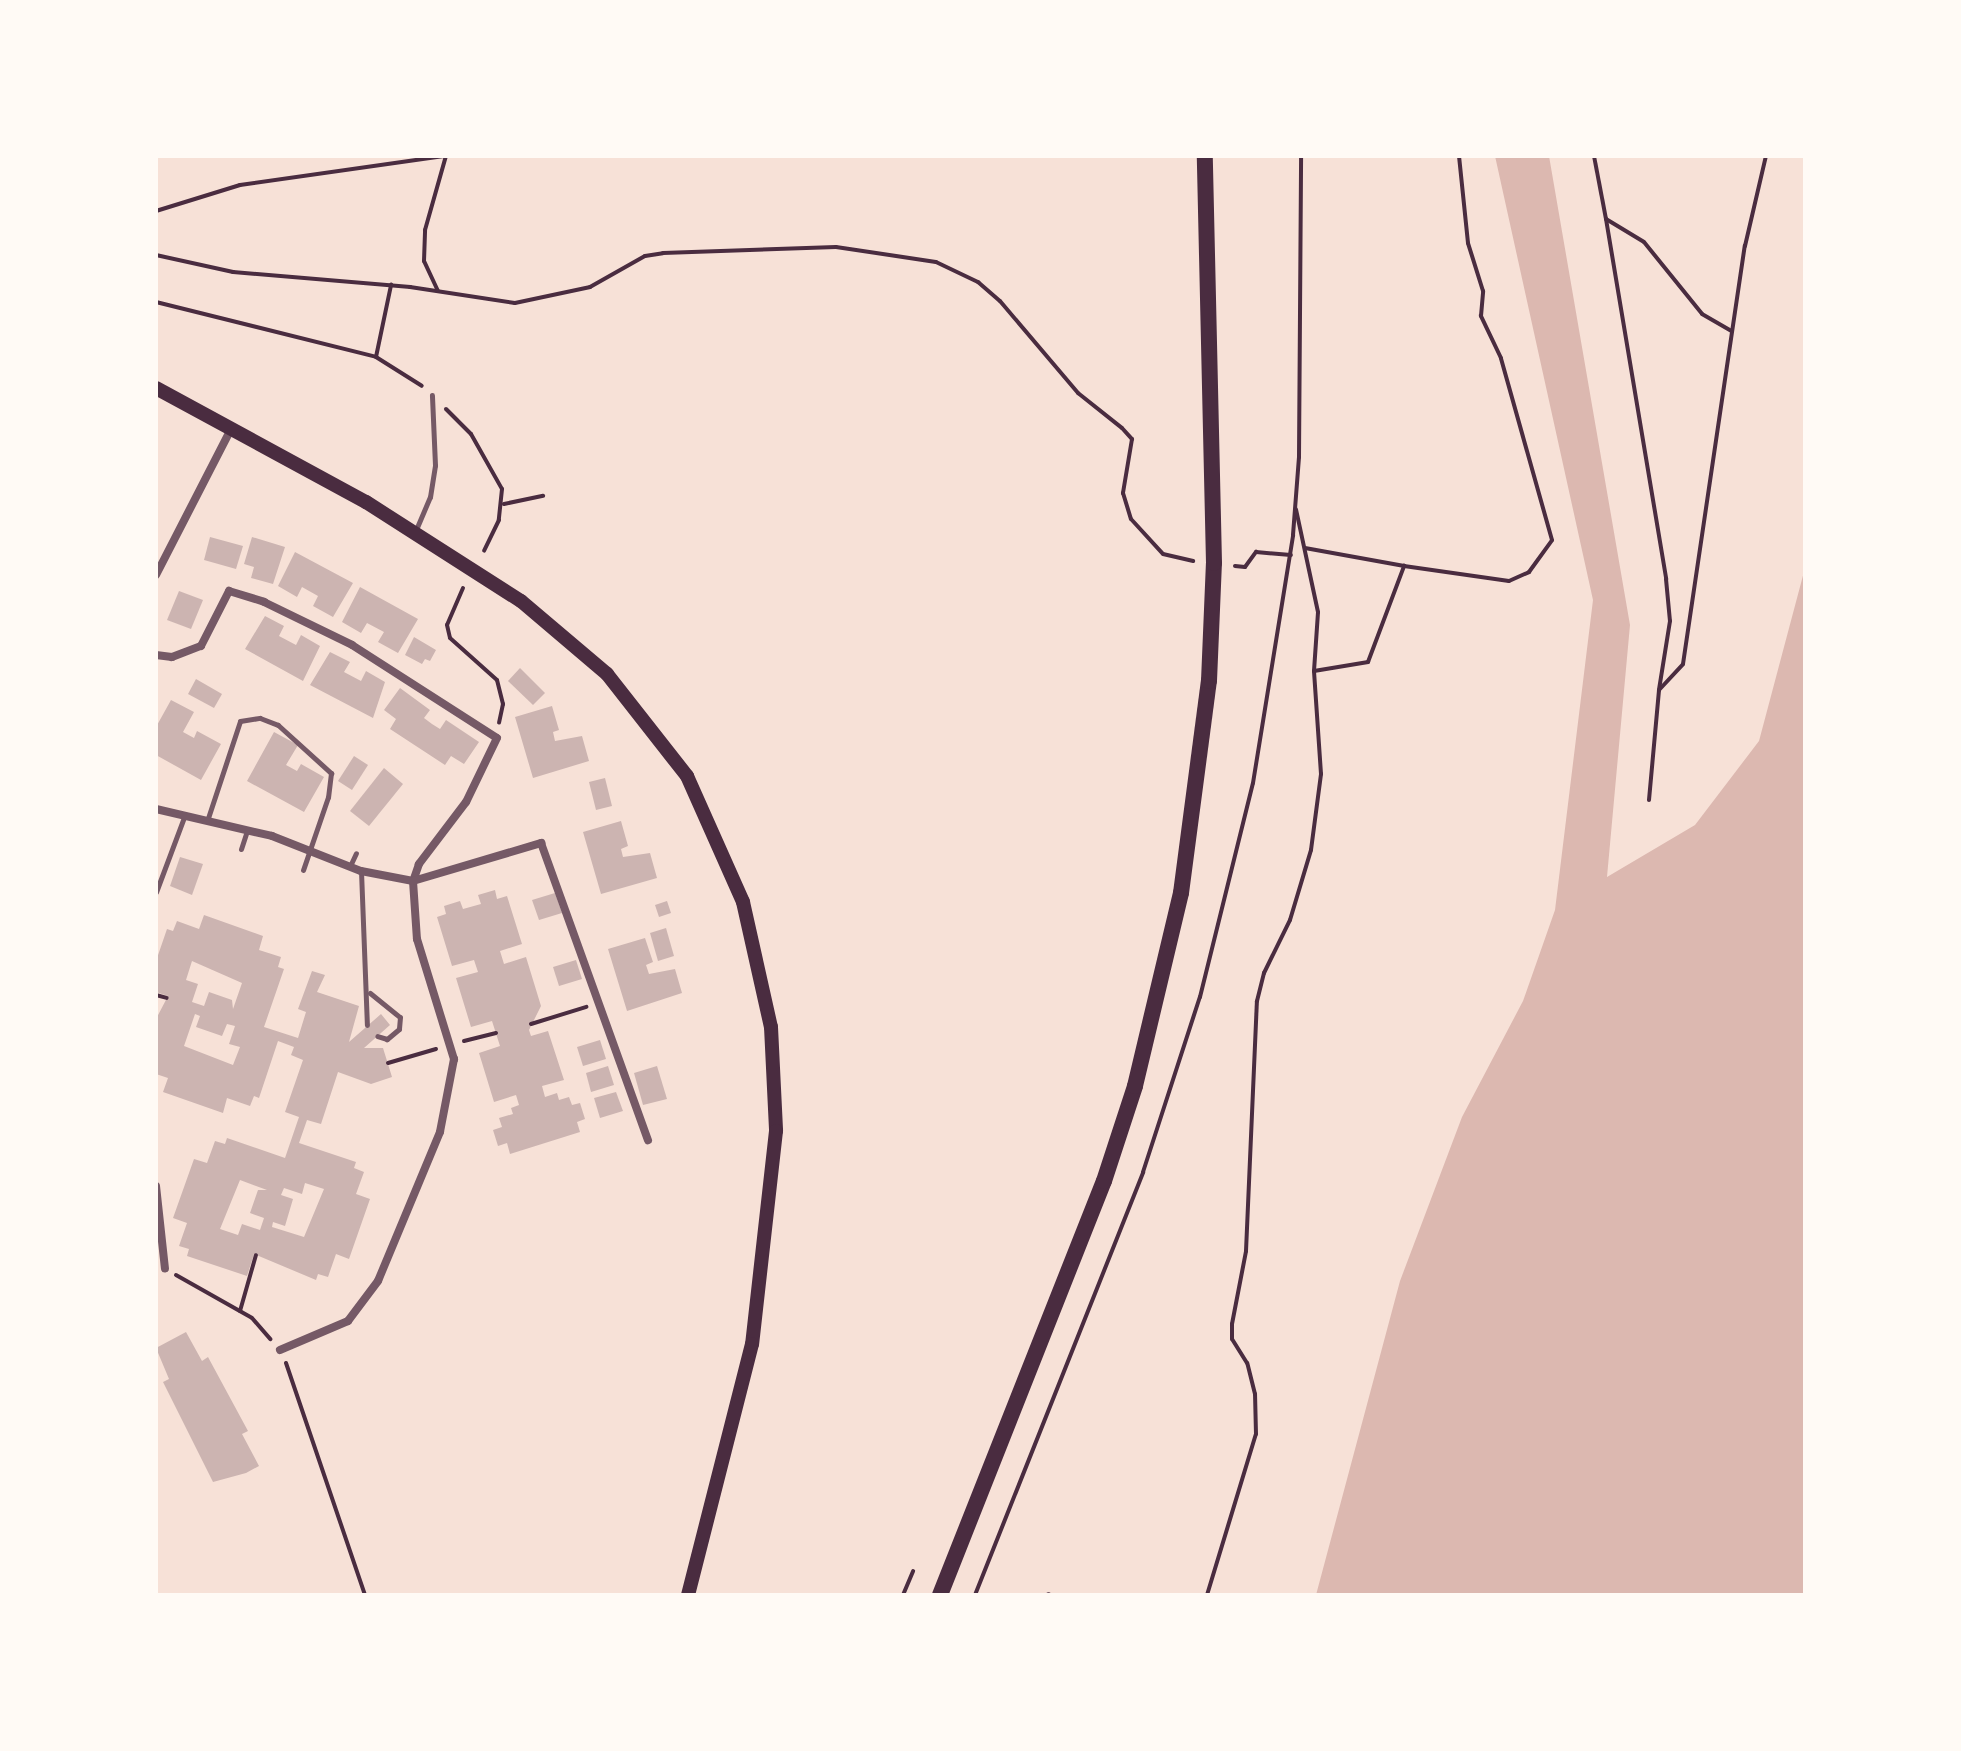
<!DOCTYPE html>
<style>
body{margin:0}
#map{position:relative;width:1961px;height:1751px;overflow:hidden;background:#f7e1d7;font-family:"Times New Roman",serif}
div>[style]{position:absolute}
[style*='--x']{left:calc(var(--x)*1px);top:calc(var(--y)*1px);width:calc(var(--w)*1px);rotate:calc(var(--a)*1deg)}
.water>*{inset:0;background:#dcb8b0}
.building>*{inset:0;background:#ccb4b1}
.path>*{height:4px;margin:-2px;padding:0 2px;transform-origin:2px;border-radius:2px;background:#4a2c40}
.service>*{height:5px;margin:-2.5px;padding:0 2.5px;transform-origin:2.5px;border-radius:2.5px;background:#755966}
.minor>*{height:8px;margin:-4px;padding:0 4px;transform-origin:4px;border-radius:4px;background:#755966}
.secondary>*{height:14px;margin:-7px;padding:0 7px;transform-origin:7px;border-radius:7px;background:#4a2c40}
.trunk>*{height:16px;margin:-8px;padding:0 8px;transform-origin:8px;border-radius:8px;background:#4a2c40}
span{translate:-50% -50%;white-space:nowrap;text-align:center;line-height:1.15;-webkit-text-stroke:6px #fffaf5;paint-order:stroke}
.frame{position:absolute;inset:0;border:158px solid #fffaf5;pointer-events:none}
</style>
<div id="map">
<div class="water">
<div style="clip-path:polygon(1495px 156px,1549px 156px,1630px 625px,1607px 877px,1695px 825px,1759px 741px,1805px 568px,1805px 1595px,1316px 1595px,1400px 1281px,1462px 1117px,1523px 1001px,1555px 910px,1593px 600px)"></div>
</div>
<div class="building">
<div style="clip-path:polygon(210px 537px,243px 546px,236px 569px,204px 560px)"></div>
<div style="clip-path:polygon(252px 537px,285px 547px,273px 584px,251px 578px,254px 567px,244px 564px)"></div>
<div style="clip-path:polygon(295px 552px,353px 583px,333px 617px,313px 606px,318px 596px,302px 587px,297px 597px,278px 586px)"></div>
<div style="clip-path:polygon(360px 587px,418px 619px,398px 653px,378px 642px,384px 632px,367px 623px,361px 633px,342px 622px)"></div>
<div style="clip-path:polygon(179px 591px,203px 600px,191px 629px,167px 620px)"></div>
<div style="clip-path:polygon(265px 616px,284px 626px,279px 636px,296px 645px,301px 635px,320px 646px,303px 681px,245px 649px)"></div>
<div style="clip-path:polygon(414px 637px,436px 650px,430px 661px,425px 659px,422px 664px,405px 655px)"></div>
<div style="clip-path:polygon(330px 652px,350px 662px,344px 672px,361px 681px,366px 671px,385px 682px,373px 718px,310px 685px)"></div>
<div style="clip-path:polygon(520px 668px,545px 693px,533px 705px,508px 681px)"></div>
<div style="clip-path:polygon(196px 679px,222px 694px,214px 708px,188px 694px)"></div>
<div style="clip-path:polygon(400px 688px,430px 710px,424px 718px,432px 724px,440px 729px,446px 720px,479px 742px,464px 764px,451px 756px,445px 765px,390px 729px,396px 719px,384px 710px)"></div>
<div style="clip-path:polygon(171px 700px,194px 712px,183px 732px,194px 738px,197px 731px,221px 744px,201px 780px,156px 755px,156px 727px)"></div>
<div style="clip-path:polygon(552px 706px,559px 730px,553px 732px,555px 741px,582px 736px,589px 761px,533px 778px,515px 717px)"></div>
<div style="clip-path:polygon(274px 732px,298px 745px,286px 765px,297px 771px,301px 764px,324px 777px,304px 812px,247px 781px)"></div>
<div style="clip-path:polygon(354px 756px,368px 765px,352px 790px,338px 781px)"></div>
<div style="clip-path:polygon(384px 768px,403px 784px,369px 826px,350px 811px)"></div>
<div style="clip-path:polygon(605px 778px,612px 806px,596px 810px,589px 782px)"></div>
<div style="clip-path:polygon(621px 821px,628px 846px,621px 849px,623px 857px,650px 853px,657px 878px,601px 894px,583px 832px)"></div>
<div style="clip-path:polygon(180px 857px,203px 864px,192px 895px,170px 886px)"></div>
<div style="clip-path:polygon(495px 890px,497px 899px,507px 896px,522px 944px,500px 951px,504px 964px,526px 957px,541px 1006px,529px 1030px,531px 1036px,548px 1031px,564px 1080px,542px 1086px,545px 1097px,557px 1093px,559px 1100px,569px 1097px,572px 1105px,580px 1103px,585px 1119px,577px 1122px,580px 1132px,510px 1154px,507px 1143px,498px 1146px,493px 1130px,502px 1127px,499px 1118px,513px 1114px,511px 1108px,519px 1105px,516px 1095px,494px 1102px,479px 1053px,500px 1046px,492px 1021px,471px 1027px,456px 978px,478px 972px,474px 960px,452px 966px,437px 917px,446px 914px,444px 906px,460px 901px,463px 909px,481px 904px,478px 895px)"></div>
<div style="clip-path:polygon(555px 893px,562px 913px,539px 920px,532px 900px)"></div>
<div style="clip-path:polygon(667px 901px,671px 913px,659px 917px,655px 905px)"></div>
<div style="clip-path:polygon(evenodd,204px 915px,263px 936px,259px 950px,281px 957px,278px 967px,284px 969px,264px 1027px,298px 1038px,306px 1012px,298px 1009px,312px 971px,325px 975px,317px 992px,359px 1006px,349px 1042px,381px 1014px,390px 1025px,364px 1048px,383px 1048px,392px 1077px,371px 1084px,338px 1072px,321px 1124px,307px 1120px,299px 1143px,356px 1162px,354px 1168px,364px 1172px,356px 1194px,370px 1199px,349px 1259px,336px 1254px,328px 1277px,318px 1274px,316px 1280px,254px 1254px,247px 1276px,187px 1256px,189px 1249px,179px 1246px,187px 1223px,173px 1218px,194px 1159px,207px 1163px,215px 1141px,225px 1144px,227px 1138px,285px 1158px,299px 1117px,285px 1112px,303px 1060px,291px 1055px,294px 1047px,278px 1041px,259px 1098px,254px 1096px,250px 1106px,227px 1098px,223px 1113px,163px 1092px,168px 1078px,156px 1074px,156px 1019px,168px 996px,156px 992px,156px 961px,167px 929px,173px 931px,177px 921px,199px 929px,204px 915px,192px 961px,242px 983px,233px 1009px,232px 1000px,209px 992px,204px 1006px,192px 1002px,198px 984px,186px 980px,192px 961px,204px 915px,195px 1014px,200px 1016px,196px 1027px,222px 1036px,227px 1024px,235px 1026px,229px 1044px,240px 1047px,233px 1065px,184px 1046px,195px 1014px,204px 915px,240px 1180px,267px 1190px,258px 1190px,250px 1213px,264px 1218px,260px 1230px,242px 1224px,238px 1235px,220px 1229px,240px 1180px,204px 915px,305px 1183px,324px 1189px,304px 1237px,272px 1227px,273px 1222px,285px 1226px,293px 1199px,281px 1195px,284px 1188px,302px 1194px,305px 1183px)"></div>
<div style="clip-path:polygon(666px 928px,674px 956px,658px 961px,650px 933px)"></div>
<div style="clip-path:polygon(645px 938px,653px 962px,646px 965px,649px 974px,675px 969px,682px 993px,627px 1011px,608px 949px)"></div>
<div style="clip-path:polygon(576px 960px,582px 979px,559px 986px,553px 967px)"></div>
<div style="clip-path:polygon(600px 1040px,606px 1059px,583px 1066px,577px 1047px)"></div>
<div style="clip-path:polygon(608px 1066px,614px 1085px,591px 1092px,586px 1073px)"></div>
<div style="clip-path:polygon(657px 1066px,667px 1099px,643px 1105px,634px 1073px)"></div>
<div style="clip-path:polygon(616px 1092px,623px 1111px,600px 1118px,594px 1098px)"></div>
<div style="clip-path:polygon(186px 1332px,202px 1361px,208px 1357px,248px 1431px,242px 1434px,259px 1466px,246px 1473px,213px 1482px,163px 1382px,169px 1379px,156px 1348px)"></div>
</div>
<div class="path">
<div style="--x:1594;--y:156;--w:64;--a:79.2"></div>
<div style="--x:1606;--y:219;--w:44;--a:31.2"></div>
<div style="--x:1644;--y:242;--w:92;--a:51.1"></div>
<div style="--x:1702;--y:314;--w:34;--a:30"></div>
<div style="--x:156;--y:211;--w:88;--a:-17.2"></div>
<div style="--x:240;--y:185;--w:206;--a:-8.1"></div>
<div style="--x:1606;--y:219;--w:365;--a:80.5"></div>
<div style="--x:1666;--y:579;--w:42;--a:84.6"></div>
<div style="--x:1670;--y:621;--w:70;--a:99.1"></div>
<div style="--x:156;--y:255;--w:79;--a:12.4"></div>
<div style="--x:233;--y:272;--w:178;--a:4.8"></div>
<div style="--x:410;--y:287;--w:106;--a:8.7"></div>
<div style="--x:515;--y:303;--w:77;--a:-12"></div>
<div style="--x:590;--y:287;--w:63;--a:-29.4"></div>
<div style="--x:645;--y:256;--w:18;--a:-9"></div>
<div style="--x:663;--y:253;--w:173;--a:-2"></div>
<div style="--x:836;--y:247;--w:101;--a:8.5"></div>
<div style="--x:936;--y:262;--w:47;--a:25.5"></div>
<div style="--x:978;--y:282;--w:29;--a:41"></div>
<div style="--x:1000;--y:301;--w:121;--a:49.7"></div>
<div style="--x:1078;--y:393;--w:56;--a:38.5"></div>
<div style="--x:1122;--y:428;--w:15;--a:48"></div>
<div style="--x:1132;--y:439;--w:55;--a:99.5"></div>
<div style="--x:1123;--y:493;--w:27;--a:73"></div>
<div style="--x:1131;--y:519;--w:47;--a:47.6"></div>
<div style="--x:1163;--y:554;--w:31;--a:13"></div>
<div style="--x:438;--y:291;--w:33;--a:-115"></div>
<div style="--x:424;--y:261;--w:31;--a:-88"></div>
<div style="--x:425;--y:230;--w:77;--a:-74.2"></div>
<div style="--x:156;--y:302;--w:227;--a:14"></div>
<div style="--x:376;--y:357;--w:54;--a:32.2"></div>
<div style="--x:376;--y:357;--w:74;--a:-78.2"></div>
<div style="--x:446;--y:409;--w:35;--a:45"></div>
<div style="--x:471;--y:434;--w:63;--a:60.6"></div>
<div style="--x:502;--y:489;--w:31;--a:96"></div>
<div style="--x:499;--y:520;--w:34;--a:116"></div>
<div style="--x:504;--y:504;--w:40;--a:-12"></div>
<div style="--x:1305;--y:548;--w:101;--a:10.3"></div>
<div style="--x:1235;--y:566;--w:10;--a:6"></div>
<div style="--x:1245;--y:567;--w:19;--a:-54"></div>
<div style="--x:1256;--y:552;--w:35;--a:5"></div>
<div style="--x:463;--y:588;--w:40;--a:113.4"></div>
<div style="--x:447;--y:625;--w:13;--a:77"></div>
<div style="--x:450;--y:638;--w:63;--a:41.8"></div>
<div style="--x:497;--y:680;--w:25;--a:76"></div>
<div style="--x:503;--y:704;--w:19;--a:102"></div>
<div style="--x:1314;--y:671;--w:55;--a:-9.5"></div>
<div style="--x:1368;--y:662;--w:103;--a:-69.4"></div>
<div style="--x:1404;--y:566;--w:106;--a:8.1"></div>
<div style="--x:1509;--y:581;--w:22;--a:-24"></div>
<div style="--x:1529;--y:572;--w:39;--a:-54"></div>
<div style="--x:1552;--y:540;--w:189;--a:-105.7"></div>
<div style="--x:1501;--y:358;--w:47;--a:-115.5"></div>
<div style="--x:1481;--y:316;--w:25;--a:-85"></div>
<div style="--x:1483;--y:291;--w:50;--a:-107.4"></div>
<div style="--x:1468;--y:243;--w:87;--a:-95.9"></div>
<div style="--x:1649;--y:800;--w:110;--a:-84.8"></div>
<div style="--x:1659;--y:690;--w:35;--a:-47"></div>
<div style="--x:1683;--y:664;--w:423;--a:-81.6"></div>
<div style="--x:1745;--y:246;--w:92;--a:-76.9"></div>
<div style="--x:156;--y:995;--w:11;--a:15"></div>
<div style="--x:531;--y:1024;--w:58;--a:-17.2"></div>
<div style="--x:464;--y:1041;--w:33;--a:-14"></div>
<div style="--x:388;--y:1063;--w:50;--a:-16.3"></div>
<div style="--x:176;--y:1275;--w:87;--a:29.5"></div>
<div style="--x:252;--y:1318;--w:28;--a:49"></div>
<div style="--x:240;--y:1311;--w:58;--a:-74.1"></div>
<div style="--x:286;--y:1363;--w:245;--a:71.2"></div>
<div style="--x:903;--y:1595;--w:26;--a:-67"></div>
<div style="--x:975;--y:1595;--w:455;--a:-68.3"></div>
<div style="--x:1143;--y:1172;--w:184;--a:-72"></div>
<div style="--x:1200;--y:997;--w:220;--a:-76.1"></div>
<div style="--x:1253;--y:783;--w:251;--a:-80.8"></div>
<div style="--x:1293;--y:535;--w:78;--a:-85.6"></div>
<div style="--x:1299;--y:457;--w:301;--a:-89.6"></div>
<div style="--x:1207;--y:1595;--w:168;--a:-73.1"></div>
<div style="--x:1256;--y:1434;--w:40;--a:-91.4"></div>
<div style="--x:1255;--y:1394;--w:32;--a:-104"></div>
<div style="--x:1247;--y:1363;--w:28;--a:-122"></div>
<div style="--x:1232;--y:1339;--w:15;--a:-90"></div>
<div style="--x:1232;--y:1324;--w:74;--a:-79.1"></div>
<div style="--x:1246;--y:1251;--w:250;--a:-87.5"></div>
<div style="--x:1257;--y:1001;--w:29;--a:-76"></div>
<div style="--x:1264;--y:973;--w:59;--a:-63.9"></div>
<div style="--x:1290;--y:920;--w:73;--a:-73.3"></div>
<div style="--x:1311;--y:850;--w:77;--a:-82.5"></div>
<div style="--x:1321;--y:774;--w:103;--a:-93.9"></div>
<div style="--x:1314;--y:671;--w:59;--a:-86.1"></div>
<div style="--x:1318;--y:612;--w:105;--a:-102.1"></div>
</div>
<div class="service">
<div style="--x:415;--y:532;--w:38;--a:-67"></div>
<div style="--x:430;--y:497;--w:32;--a:-81"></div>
<div style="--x:435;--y:465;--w:70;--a:-92.5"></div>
<div style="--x:207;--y:821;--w:105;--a:-71.7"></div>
<div style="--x:240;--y:721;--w:20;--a:-9"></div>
<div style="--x:260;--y:718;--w:19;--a:21"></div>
<div style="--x:278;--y:725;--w:72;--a:42.2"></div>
<div style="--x:331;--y:773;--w:24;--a:97"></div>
<div style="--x:328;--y:797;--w:77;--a:108.9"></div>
<div style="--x:241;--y:849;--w:19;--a:-72"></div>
<div style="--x:350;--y:866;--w:14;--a:-65"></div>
<div style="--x:361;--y:871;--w:154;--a:87.8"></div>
<div style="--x:156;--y:892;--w:80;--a:-69.5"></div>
<div style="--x:370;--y:993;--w:38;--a:39"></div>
<div style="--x:400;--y:1017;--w:12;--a:95"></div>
<div style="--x:399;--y:1029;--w:16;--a:140"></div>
<div style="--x:387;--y:1039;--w:10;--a:-163"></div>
<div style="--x:1048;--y:1595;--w:1;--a:-90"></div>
</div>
<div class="minor">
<div style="--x:156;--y:575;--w:164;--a:-62.8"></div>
<div style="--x:156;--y:655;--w:16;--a:7"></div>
<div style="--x:172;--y:657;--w:31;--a:-21"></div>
<div style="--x:201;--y:646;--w:62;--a:-63"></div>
<div style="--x:229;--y:591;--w:37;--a:17"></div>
<div style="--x:264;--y:602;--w:98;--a:26"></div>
<div style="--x:352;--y:645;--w:172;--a:32.7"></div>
<div style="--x:497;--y:738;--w:71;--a:115.8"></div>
<div style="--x:466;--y:802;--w:78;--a:127.2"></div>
<div style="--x:419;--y:864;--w:18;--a:109"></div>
<div style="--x:413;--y:881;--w:58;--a:86.1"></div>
<div style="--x:417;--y:939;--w:126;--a:72.9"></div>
<div style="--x:454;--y:1059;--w:74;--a:100.9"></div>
<div style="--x:440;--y:1132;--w:161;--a:112.6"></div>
<div style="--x:378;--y:1281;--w:50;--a:126.9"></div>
<div style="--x:348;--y:1321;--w:74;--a:156.9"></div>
<div style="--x:156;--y:809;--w:119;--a:13.1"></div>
<div style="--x:272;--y:836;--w:96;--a:21.5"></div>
<div style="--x:361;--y:871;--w:53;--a:10.9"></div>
<div style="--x:413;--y:881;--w:134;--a:-16.5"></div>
<div style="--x:541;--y:843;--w:316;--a:70.2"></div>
<div style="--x:156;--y:1186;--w:83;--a:83.8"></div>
</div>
<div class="secondary">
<div style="--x:156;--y:388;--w:239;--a:28.5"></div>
<div style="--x:366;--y:502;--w:184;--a:32.6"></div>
<div style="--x:521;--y:601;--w:113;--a:40.3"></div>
<div style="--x:607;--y:674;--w:130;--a:51.9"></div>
<div style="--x:687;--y:776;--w:138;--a:66"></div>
<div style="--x:743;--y:902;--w:128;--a:77.4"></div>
<div style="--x:771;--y:1027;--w:104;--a:87.2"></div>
<div style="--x:776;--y:1131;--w:214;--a:96.4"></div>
<div style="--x:752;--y:1344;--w:259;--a:104.3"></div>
</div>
<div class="trunk">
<div style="--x:940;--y:1595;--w:445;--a:-68.4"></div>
<div style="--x:1104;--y:1181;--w:100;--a:-71.9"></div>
<div style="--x:1135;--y:1086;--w:198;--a:-76.6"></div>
<div style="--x:1181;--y:893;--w:214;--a:-82.5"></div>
<div style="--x:1209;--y:681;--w:118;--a:-87.6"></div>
<div style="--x:1214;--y:563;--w:407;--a:-91.3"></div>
</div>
<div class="frame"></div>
</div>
